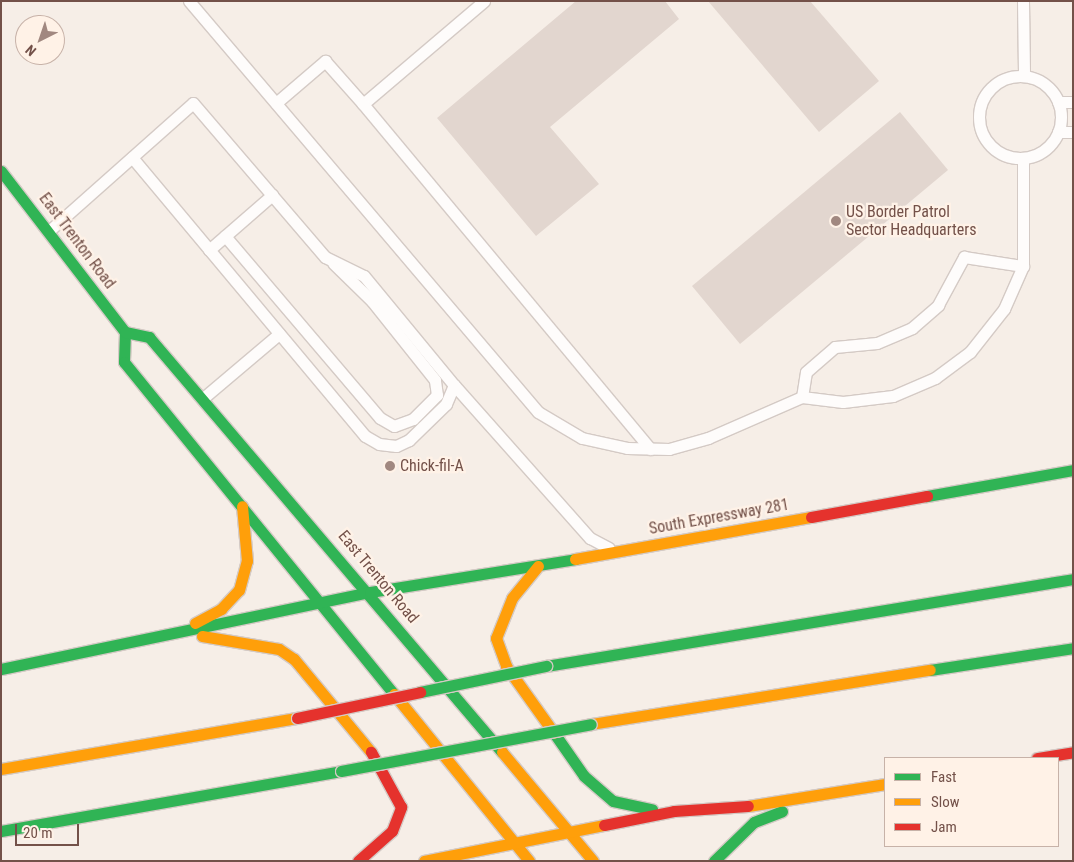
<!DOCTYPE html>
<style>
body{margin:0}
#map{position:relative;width:1074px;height:862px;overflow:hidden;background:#f6eee7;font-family:"Roboto Condensed",sans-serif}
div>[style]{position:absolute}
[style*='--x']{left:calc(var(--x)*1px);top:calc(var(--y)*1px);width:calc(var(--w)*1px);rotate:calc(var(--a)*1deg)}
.building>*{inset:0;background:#e2d6cf}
.roads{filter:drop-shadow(1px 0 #d4cac5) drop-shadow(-1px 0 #d4cac5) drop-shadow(0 1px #d4cac5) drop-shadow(0 -1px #d4cac5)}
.lane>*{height:11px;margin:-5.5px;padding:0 5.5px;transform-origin:5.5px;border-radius:5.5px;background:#fefcfb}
.lane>.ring{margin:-5.5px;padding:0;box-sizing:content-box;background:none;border:11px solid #fefcfb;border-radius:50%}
.fast>*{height:11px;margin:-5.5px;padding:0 5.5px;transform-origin:5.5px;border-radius:5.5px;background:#30b455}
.slow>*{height:11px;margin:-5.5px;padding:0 5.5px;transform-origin:5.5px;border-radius:5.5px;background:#ff9f0a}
.jam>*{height:11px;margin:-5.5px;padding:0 5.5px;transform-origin:5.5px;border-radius:5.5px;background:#e5322d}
.bridges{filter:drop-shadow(1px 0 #d5c9c4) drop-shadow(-1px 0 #d5c9c4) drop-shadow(0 1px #d5c9c4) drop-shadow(0 -1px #d5c9c4)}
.fast-bridge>*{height:11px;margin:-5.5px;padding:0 5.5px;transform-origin:5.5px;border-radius:5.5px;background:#30b455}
.jam-bridge>*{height:11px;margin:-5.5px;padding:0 5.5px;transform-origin:5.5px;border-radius:5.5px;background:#e5322d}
.dots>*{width:14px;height:14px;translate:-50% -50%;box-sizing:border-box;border:2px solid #fff2e7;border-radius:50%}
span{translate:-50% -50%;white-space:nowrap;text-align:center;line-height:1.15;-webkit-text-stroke:4.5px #fff2e7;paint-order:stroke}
.poi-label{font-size:16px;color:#735149}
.left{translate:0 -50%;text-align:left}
.street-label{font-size:16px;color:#735149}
.frame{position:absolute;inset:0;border:2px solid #735149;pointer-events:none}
.legend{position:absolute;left:884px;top:757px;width:175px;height:90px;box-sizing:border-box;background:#fff2e7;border:1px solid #c7b2a8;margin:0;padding:6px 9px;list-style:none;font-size:15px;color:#735149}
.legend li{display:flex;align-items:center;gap:10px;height:25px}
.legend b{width:25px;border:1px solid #c7b2a8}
.north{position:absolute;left:15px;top:15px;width:50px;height:50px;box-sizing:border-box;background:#fff2e7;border:1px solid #c7b2a8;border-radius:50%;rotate:221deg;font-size:14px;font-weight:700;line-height:20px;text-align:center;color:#735149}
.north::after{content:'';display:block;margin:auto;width:18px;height:22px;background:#a18880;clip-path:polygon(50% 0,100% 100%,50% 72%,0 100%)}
.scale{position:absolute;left:15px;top:824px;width:64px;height:22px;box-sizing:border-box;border:2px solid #735149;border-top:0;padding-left:6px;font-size:15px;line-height:18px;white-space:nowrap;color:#735149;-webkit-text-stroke:4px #fff2e7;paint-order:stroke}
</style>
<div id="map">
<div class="building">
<div style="clip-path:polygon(576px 1px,665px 1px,679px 19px,550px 127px,599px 184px,536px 236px,437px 118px)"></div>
<div style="clip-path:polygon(708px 1px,810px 1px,879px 81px,819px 132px)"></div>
<div style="clip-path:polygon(900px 112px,948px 170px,740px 344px,692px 286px)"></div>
</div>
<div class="roads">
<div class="lane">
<div style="--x:189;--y:1;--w:539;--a:49.66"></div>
<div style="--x:538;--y:412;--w:51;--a:30.6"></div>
<div style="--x:582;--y:438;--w:46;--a:12.5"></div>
<div style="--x:627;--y:448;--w:42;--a:1.4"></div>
<div style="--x:669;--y:449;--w:41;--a:-15.8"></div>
<div style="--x:708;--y:438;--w:103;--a:-23.6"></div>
<div style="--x:802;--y:397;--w:41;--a:7"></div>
<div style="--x:843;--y:402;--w:50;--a:-6.8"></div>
<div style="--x:893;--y:396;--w:46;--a:-23.2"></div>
<div style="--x:935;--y:378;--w:44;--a:-36.6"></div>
<div style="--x:970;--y:352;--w:55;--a:-51.7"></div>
<div style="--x:1004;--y:309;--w:47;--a:-66.2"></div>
<div style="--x:1023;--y:266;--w:108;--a:-90"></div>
<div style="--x:1023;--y:1;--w:74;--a:89.2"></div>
<div class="ring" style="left:979px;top:76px;width:71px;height:71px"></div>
<div style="--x:1058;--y:102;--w:15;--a:0"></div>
<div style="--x:276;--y:103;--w:65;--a:-40.6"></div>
<div style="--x:325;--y:61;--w:57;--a:48.5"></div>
<div style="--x:363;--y:104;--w:159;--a:-40.4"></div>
<div style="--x:363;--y:104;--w:449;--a:50.2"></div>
<div style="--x:1058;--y:132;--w:15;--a:0"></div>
<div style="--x:50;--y:230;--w:191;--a:-41.6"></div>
<div style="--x:193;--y:103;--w:203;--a:49.4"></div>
<div style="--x:325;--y:257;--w:43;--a:26"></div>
<div style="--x:364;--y:276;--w:141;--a:50.5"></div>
<div style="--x:454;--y:385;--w:21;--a:113"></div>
<div style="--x:446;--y:404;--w:52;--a:135.8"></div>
<div style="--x:409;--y:440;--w:14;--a:155"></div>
<div style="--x:396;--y:446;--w:17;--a:-173"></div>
<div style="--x:379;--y:444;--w:16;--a:-150"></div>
<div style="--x:365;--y:436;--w:363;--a:-129.9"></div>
<div style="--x:225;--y:236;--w:239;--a:49.6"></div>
<div style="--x:380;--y:418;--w:16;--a:30"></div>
<div style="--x:394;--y:426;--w:20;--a:-20"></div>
<div style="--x:413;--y:419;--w:34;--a:-45"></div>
<div style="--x:437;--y:395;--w:15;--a:-98"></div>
<div style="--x:435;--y:380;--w:101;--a:-128.6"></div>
<div style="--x:372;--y:301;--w:54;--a:-135.7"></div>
<div style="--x:209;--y:250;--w:84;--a:-41.1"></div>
<div style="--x:454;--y:385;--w:205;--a:48.4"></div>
<div style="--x:590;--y:538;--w:21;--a:28"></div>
<div style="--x:802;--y:397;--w:25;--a:-81"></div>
<div style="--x:806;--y:372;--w:38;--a:-41"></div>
<div style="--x:835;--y:347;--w:42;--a:-5.4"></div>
<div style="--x:877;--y:343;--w:38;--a:-23"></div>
<div style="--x:912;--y:328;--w:35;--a:-41"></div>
<div style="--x:938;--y:305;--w:55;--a:-61.6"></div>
<div style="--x:964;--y:257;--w:60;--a:8.7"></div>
<div style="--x:202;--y:399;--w:101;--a:-40.2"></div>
</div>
<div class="fast">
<div style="--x:1;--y:171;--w:203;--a:52.4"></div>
<div style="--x:125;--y:332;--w:30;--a:92"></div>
<div style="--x:124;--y:362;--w:428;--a:50.9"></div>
<div style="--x:125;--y:332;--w:25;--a:12"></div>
<div style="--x:149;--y:337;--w:545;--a:49.62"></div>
<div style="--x:927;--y:496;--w:148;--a:-10.1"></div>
<div style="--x:546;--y:666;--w:534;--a:-9.37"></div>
<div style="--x:1;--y:669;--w:377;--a:-11.8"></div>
<div style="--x:370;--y:592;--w:208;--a:-9.1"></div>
<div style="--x:930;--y:670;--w:145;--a:-8.7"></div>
<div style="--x:554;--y:733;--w:52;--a:55.1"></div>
<div style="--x:584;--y:776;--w:38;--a:41"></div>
<div style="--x:613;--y:801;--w:40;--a:12"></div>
<div style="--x:1;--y:831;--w:345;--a:-10"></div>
<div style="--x:714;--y:861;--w:56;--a:-44.3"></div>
<div style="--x:754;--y:822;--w:30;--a:-21"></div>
</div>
<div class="slow">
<div style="--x:575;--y:559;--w:240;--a:-10.1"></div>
<div style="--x:538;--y:566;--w:41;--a:129.1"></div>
<div style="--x:512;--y:598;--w:43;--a:111.8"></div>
<div style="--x:496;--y:638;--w:30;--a:70"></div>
<div style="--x:506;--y:666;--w:82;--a:54.4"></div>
<div style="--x:195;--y:623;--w:30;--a:-28"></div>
<div style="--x:221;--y:609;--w:26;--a:-47"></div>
<div style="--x:239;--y:590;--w:30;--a:-75"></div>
<div style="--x:247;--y:561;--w:55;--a:-95.2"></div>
<div style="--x:202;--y:636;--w:78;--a:9.6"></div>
<div style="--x:279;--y:649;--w:18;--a:34"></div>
<div style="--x:294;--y:659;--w:121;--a:50.4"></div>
<div style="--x:394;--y:694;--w:215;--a:51"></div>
<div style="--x:591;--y:724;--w:343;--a:-9.1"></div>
<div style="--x:502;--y:752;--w:142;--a:50.1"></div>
<div style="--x:1;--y:769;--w:300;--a:-9.8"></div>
<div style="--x:748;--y:806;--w:139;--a:-9.1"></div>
<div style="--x:424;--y:861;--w:184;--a:-11.3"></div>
</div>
<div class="jam">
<div style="--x:811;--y:517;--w:118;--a:-10.3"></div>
<div style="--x:1037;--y:758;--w:36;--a:-9"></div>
<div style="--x:604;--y:825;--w:71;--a:-11.3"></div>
<div style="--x:674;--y:811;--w:74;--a:-3.9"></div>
<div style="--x:358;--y:861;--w:45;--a:-41.4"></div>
<div style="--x:392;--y:831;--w:26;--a:-69"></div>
<div style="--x:401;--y:807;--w:63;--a:-118.6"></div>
</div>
</div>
<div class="bridges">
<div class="fast-bridge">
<div style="--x:420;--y:692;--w:129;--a:-11.7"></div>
<div style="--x:341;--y:771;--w:254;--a:-10.6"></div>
</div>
<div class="jam-bridge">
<div style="--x:297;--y:718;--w:126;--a:-11.9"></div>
</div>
</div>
<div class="dots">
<div style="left:836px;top:221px;background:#a18880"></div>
<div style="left:390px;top:466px;background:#a18880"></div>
</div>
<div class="poi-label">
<span class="left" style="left:846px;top:221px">US Border Patrol<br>Sector Headquarters</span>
<span class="left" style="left:400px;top:466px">Chick-fil-A</span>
</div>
<div class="street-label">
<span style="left:77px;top:241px;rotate:53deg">East Trenton Road</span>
<span style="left:719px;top:517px;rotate:-10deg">South Expressway 281</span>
<span style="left:378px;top:577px;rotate:50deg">East Trenton Road</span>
</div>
<div class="frame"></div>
<ul class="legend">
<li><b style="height:6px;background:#30b455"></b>Fast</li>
<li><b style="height:6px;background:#ff9f0a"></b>Slow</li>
<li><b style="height:6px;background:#e5322d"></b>Jam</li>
</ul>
<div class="north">N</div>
<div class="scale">20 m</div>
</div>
